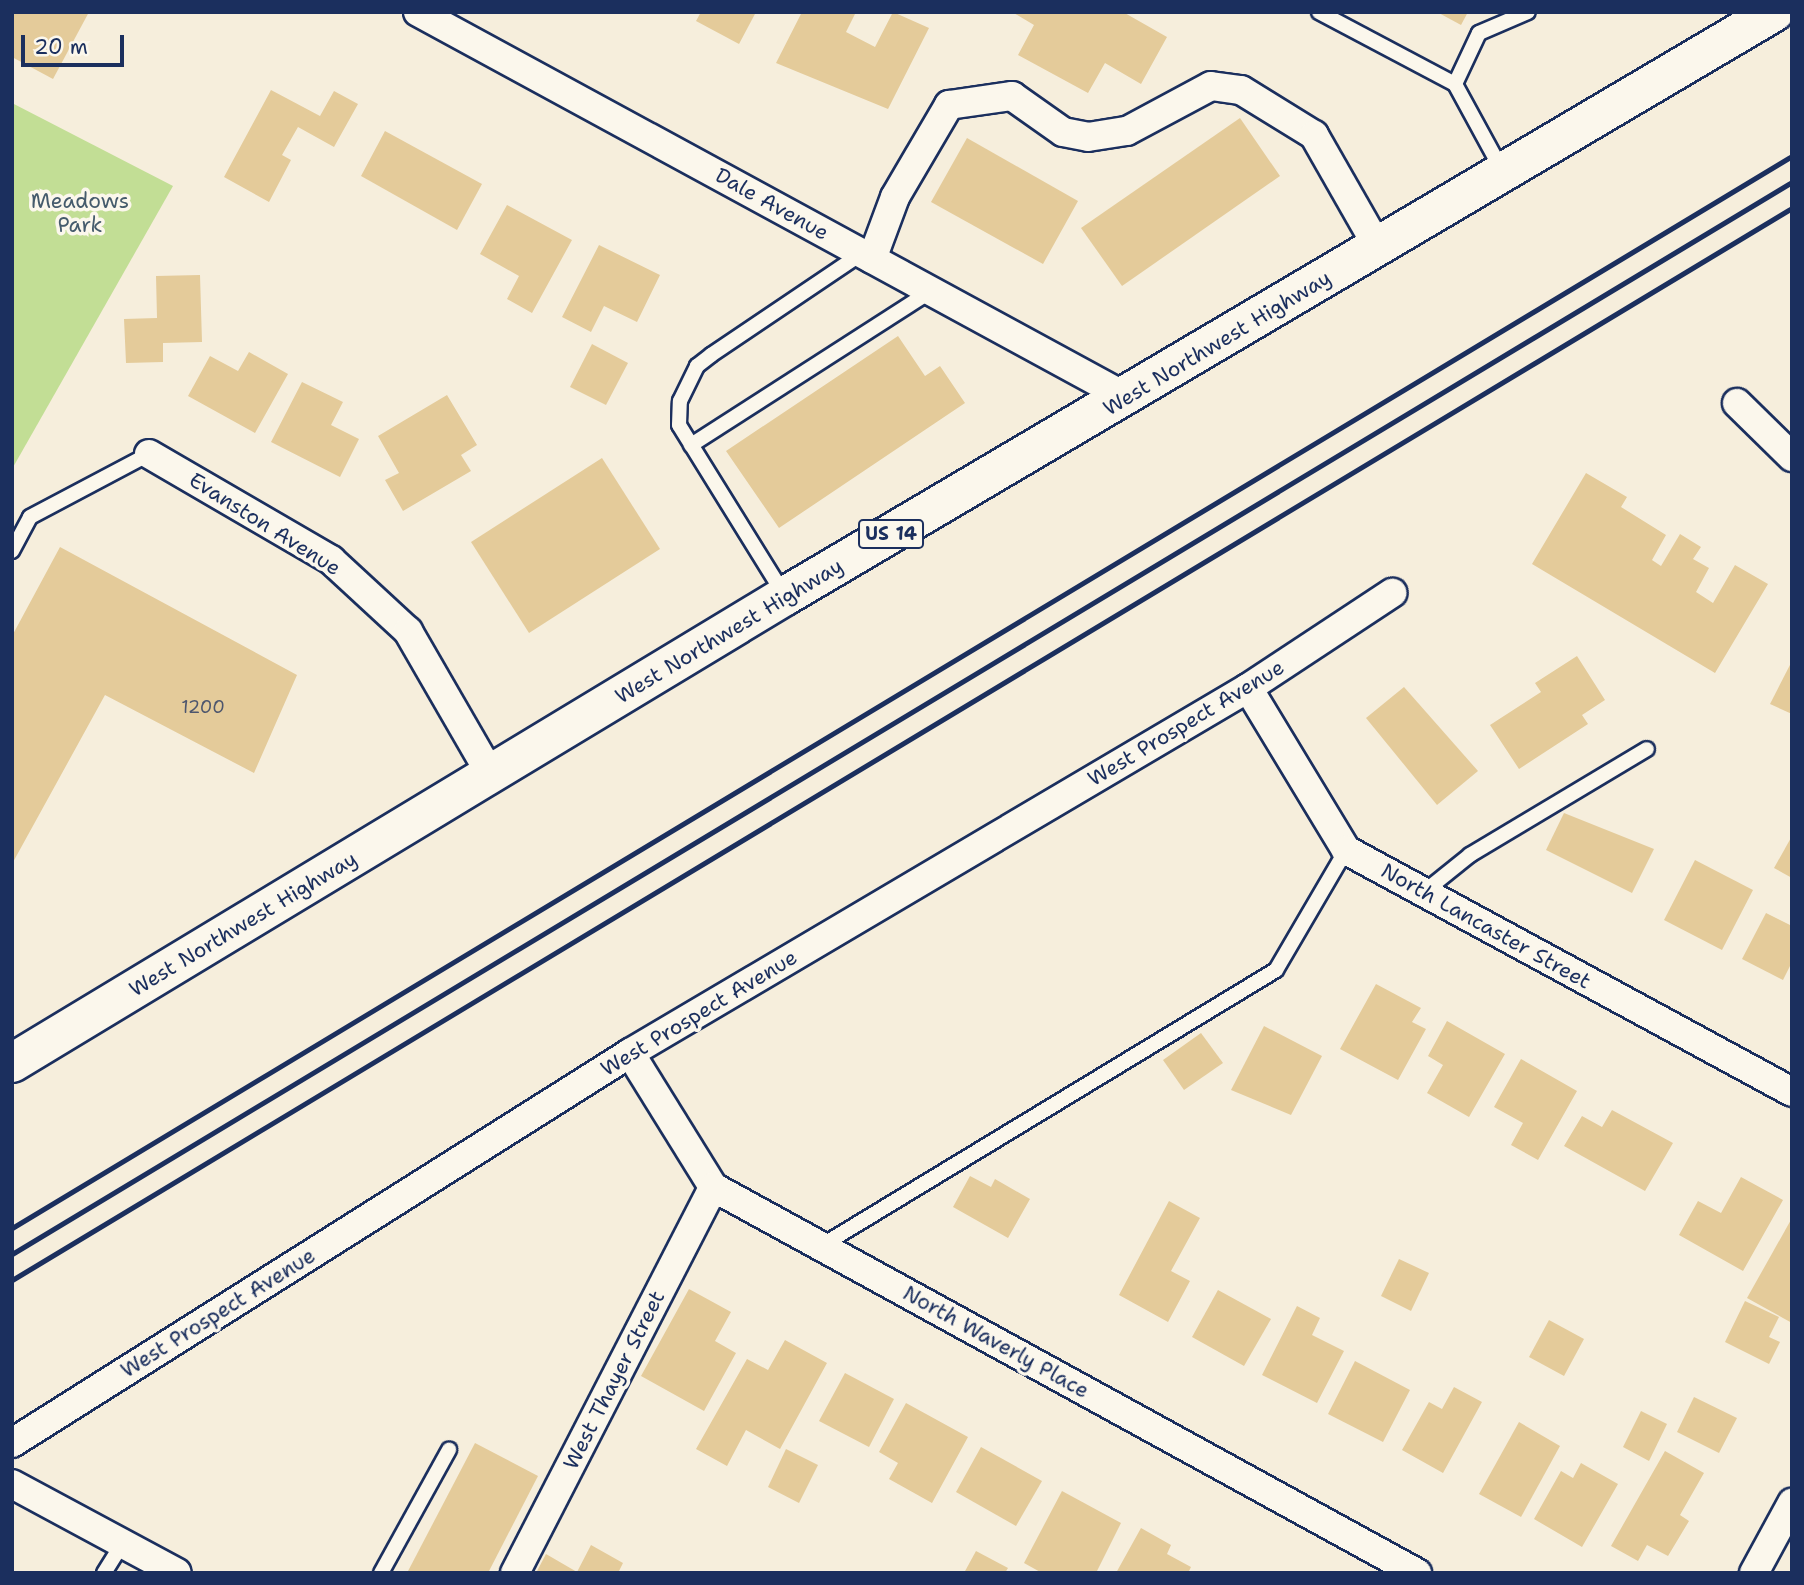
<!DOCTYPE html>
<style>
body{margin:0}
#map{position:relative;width:1804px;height:1585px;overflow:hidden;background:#f6eedc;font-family:"Shantell Sans",sans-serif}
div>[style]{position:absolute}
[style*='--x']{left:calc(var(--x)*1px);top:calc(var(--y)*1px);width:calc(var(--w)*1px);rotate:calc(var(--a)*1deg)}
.green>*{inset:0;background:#c2de95}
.building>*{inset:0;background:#e4cb9a}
.roads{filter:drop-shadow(2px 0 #1b2f5e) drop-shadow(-2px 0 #1b2f5e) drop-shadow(0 2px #1b2f5e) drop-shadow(0 -2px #1b2f5e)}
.service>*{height:14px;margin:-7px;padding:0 7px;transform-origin:7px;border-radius:7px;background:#fbf7ec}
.minor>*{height:28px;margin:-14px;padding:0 14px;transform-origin:14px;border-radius:14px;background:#fbf7ec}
.primary>*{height:38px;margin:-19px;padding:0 19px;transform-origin:19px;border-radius:19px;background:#fbf7ec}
.rail>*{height:5px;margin:-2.5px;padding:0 2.5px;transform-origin:2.5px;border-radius:2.5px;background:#1b2f5e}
span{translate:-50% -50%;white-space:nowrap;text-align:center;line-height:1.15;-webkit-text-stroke:7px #fbf7ec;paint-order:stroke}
.number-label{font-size:18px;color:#4d566d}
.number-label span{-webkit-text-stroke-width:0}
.shield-label span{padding:2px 5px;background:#fbf7ec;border:2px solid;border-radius:5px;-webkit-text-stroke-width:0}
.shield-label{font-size:19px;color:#1b2f5e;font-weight:700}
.park-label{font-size:21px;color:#455b6c}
.street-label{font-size:21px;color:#1b2f5e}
.frame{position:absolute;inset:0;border:14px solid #1b2f5e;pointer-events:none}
.scale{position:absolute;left:21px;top:35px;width:103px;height:32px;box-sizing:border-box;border:4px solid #1b2f5e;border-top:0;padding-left:9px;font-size:21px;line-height:24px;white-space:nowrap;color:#1b2f5e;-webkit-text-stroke:5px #fbf7ec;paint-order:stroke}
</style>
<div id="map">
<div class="green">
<div style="clip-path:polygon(12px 103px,173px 186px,12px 469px)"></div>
</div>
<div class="building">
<div style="clip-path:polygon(12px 12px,89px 12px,53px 79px,12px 57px)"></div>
<div style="clip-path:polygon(701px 12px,756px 12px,739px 44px,696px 21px)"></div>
<div style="clip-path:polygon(802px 12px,856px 12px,846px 32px,875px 47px,893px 12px,929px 28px,888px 109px,776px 63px)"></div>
<div style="clip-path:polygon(1012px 12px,1123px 12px,1167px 37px,1141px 84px,1105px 63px,1088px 93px,1018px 55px,1034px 25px)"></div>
<div style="clip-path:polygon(1437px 12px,1468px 12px,1461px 25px)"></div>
<div style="clip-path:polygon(271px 90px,320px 116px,334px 91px,358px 104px,334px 147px,298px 127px,282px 155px,291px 160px,269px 202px,224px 177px)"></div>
<div style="clip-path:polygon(1240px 118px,1280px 176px,1122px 286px,1081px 228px)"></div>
<div style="clip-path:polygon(385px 131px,482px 184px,457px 230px,361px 176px)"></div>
<div style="clip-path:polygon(967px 138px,1078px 201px,1043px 264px,931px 202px)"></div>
<div style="clip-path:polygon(507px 205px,572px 240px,532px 313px,507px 299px,519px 276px,480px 254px)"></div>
<div style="clip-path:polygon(599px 245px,660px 275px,637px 322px,604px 306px,591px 332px,562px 317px)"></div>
<div style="clip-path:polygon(200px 275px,202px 342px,163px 343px,163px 362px,126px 363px,124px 319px,157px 318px,156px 276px)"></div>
<div style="clip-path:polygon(898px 336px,925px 376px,940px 366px,965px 403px,779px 528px,726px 451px)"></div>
<div style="clip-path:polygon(592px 344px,628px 363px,606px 405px,570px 387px)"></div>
<div style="clip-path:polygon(249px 352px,288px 374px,255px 433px,188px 396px,210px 356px,238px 371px)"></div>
<div style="clip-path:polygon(302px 382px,343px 402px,331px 425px,359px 439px,340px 477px,271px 442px)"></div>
<div style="clip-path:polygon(447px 395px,477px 445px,461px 455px,471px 471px,403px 511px,385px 480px,399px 473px,378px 436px)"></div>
<div style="clip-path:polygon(602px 458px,660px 549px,529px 633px,471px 542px)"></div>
<div style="clip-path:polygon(1586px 473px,1627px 497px,1621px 507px,1666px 535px,1652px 560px,1661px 566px,1680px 534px,1701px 547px,1693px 559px,1709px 568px,1696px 592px,1713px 603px,1735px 565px,1768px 584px,1715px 673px,1532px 564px)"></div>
<div style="clip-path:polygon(60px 547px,297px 675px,254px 773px,105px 695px,12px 864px,12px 636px)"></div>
<div style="clip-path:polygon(1577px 656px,1605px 700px,1582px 715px,1588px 724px,1519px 769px,1490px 725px,1541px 692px,1535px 683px)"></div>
<div style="clip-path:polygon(1792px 661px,1792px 714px,1770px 704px)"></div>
<div style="clip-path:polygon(1404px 687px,1478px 771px,1437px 805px,1366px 718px)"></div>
<div style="clip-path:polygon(1564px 813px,1654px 849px,1632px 893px,1546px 850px)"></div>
<div style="clip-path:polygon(1792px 836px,1792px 878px,1774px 868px)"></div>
<div style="clip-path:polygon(1695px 860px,1753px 890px,1722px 950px,1664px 920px)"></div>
<div style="clip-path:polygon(1766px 913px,1792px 926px,1792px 962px,1783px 980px,1742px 959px)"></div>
<div style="clip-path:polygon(1376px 984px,1421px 1008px,1412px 1022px,1426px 1029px,1398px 1080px,1340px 1049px)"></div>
<div style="clip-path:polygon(1447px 1021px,1505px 1054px,1469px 1117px,1427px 1093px,1443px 1065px,1428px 1056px)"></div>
<div style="clip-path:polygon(1264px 1026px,1322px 1056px,1291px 1115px,1231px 1090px)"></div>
<div style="clip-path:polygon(1201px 1033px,1223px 1063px,1184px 1090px,1163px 1060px)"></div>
<div style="clip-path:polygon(1521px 1059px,1577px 1091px,1538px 1160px,1511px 1145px,1523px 1123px,1494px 1107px)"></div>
<div style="clip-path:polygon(1612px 1110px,1673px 1143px,1645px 1191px,1564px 1146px,1582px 1116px,1602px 1127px)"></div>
<div style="clip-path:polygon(970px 1176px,991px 1187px,995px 1179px,1030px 1199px,1008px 1238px,953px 1207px)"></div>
<div style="clip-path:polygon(1741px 1177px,1783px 1200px,1743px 1271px,1679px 1235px,1698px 1201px,1721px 1213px)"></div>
<div style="clip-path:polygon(1169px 1201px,1200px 1218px,1171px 1271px,1190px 1281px,1168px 1322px,1119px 1295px)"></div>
<div style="clip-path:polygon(1792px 1218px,1792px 1323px,1747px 1298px)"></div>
<div style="clip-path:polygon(1399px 1259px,1429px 1273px,1411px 1311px,1381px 1296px)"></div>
<div style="clip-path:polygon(689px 1289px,731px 1312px,715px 1341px,736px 1353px,704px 1411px,641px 1376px)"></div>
<div style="clip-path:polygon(1218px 1290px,1271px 1319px,1244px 1366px,1192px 1337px)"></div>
<div style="clip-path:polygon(1745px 1301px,1779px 1317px,1769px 1337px,1780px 1342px,1769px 1364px,1725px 1342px)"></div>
<div style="clip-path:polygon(1297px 1306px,1320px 1318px,1312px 1335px,1344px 1351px,1317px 1403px,1262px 1375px)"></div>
<div style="clip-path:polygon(1549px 1320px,1584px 1339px,1564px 1376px,1529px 1357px)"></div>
<div style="clip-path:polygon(785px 1340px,827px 1363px,780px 1449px,746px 1430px,727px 1466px,696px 1449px,747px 1359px,768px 1370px)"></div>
<div style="clip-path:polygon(1355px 1361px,1410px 1390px,1383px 1442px,1328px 1414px)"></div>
<div style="clip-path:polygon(845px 1373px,894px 1399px,869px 1447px,819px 1421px)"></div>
<div style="clip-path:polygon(1454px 1387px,1482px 1402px,1443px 1473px,1402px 1450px,1429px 1402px,1442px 1409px)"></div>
<div style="clip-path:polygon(1694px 1397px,1737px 1418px,1719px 1453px,1677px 1432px)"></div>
<div style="clip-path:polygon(906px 1403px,968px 1437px,932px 1503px,889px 1479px,898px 1463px,879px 1452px)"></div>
<div style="clip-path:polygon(1641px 1411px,1667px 1424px,1649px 1461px,1623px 1447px)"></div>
<div style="clip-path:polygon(1519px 1422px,1560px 1446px,1521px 1517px,1479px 1494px)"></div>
<div style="clip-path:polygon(475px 1443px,538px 1476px,488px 1573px,407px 1573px)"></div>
<div style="clip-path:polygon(981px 1447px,1042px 1481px,1016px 1526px,956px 1492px)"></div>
<div style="clip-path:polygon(786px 1449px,818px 1465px,799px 1503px,768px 1487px)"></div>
<div style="clip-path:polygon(1665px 1451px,1704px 1473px,1680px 1515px,1689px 1521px,1668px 1556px,1647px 1545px,1638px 1561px,1611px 1546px)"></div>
<div style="clip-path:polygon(1581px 1463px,1618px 1484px,1582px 1547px,1534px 1519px,1561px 1471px,1573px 1478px)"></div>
<div style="clip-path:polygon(1062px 1491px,1121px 1523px,1096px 1573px,1042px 1573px,1024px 1563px)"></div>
<div style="clip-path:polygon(1141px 1528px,1171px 1545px,1167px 1554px,1191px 1567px,1188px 1573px,1116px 1573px)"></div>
<div style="clip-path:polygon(591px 1545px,623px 1563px,618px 1573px,536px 1573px,546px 1554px,577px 1572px)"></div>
<div style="clip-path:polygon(976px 1551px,1008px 1568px,1005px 1573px,964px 1573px)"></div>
</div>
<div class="roads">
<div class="service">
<div style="--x:1319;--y:12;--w:154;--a:27.9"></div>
<div style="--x:1455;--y:84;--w:100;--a:61.4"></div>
<div style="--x:1455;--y:84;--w:56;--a:-64.8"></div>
<div style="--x:1479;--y:33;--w:53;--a:-23.2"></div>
<div style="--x:691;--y:445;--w:285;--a:-32.7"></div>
<div style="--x:12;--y:551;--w:38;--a:-62"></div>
<div style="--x:30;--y:517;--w:135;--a:-27.9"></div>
<div style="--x:785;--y:596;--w:201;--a:-121.8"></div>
<div style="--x:679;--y:425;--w:24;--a:-88"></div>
<div style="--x:680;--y:401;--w:39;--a:-64"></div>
<div style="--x:697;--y:366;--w:18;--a:-38"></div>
<div style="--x:711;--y:355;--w:182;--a:-34"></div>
<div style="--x:1424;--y:892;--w:59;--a:-38.8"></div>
<div style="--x:1470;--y:855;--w:206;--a:-30.9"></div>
<div style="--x:821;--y:1246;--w:532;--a:-31.24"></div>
<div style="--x:1276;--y:970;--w:139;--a:-59.7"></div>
<div style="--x:104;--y:1573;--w:36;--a:-58"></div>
<div style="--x:381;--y:1573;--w:141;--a:-61.1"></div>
</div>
<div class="minor">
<div style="--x:418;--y:12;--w:806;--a:28.54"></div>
<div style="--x:872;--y:259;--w:66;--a:-69.6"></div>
<div style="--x:895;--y:197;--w:107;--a:-59.6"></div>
<div style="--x:949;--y:105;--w:64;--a:-8.1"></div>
<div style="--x:1012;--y:96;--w:62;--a:35.2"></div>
<div style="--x:1063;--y:132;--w:25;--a:11"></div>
<div style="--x:1088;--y:137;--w:39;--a:-9"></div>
<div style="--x:1127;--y:131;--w:95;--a:-28.2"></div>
<div style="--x:1211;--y:86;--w:30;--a:8"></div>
<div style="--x:1241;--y:90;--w:86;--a:31.7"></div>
<div style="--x:1314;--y:135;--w:129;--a:60.3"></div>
<div style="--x:1737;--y:403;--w:77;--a:44.5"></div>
<div style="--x:149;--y:454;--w:211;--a:30.2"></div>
<div style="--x:331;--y:560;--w:105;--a:42.7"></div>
<div style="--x:408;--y:631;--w:166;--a:60"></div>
<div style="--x:1248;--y:688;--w:189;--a:58.8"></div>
<div style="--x:1346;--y:850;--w:507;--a:28.48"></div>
<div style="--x:630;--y:1053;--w:158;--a:58.2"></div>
<div style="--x:713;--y:1187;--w:803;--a:28.74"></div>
<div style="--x:12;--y:1443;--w:731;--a:-32.25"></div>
<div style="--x:630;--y:1053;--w:718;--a:-30.57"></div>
<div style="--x:1248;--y:688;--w:173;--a:-33.4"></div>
<div style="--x:12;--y:1484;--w:187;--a:28.3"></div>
<div style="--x:515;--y:1573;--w:434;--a:-62.8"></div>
<div style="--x:1754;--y:1573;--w:80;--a:-61.5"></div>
</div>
<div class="primary">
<div style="--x:12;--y:1063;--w:903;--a:-31.14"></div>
<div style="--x:785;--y:596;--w:1149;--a:-30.56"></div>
</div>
</div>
<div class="rail">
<div style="--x:12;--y:1228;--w:2078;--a:-31.06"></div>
<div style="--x:12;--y:1254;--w:2078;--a:-31.06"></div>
<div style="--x:12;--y:1280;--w:2078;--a:-31.06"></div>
</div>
<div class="number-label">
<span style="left:203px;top:707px">1200</span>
</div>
<div class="shield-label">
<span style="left:891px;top:534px">US 14</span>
</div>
<div class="park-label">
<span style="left:80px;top:213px">Meadows<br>Park</span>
</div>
<div class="street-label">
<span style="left:772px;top:204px;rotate:29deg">Dale Avenue</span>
<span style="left:1217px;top:343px;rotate:-31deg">West Northwest Highway</span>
<span style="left:265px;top:524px;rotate:32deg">Evanston Avenue</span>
<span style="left:729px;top:631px;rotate:-31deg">West Northwest Highway</span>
<span style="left:1186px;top:723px;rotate:-31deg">West Prospect Avenue</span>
<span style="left:243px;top:924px;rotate:-31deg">West Northwest Highway</span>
<span style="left:1486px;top:926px;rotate:29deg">North Lancaster Street</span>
<span style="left:699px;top:1013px;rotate:-31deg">West Prospect Avenue</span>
<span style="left:218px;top:1313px;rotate:-32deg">West Prospect Avenue</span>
<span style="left:996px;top:1342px;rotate:29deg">North Waverly Place</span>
<span style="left:614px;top:1380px;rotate:-63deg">West Thayer Street</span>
</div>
<div class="frame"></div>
<div class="scale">20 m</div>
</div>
